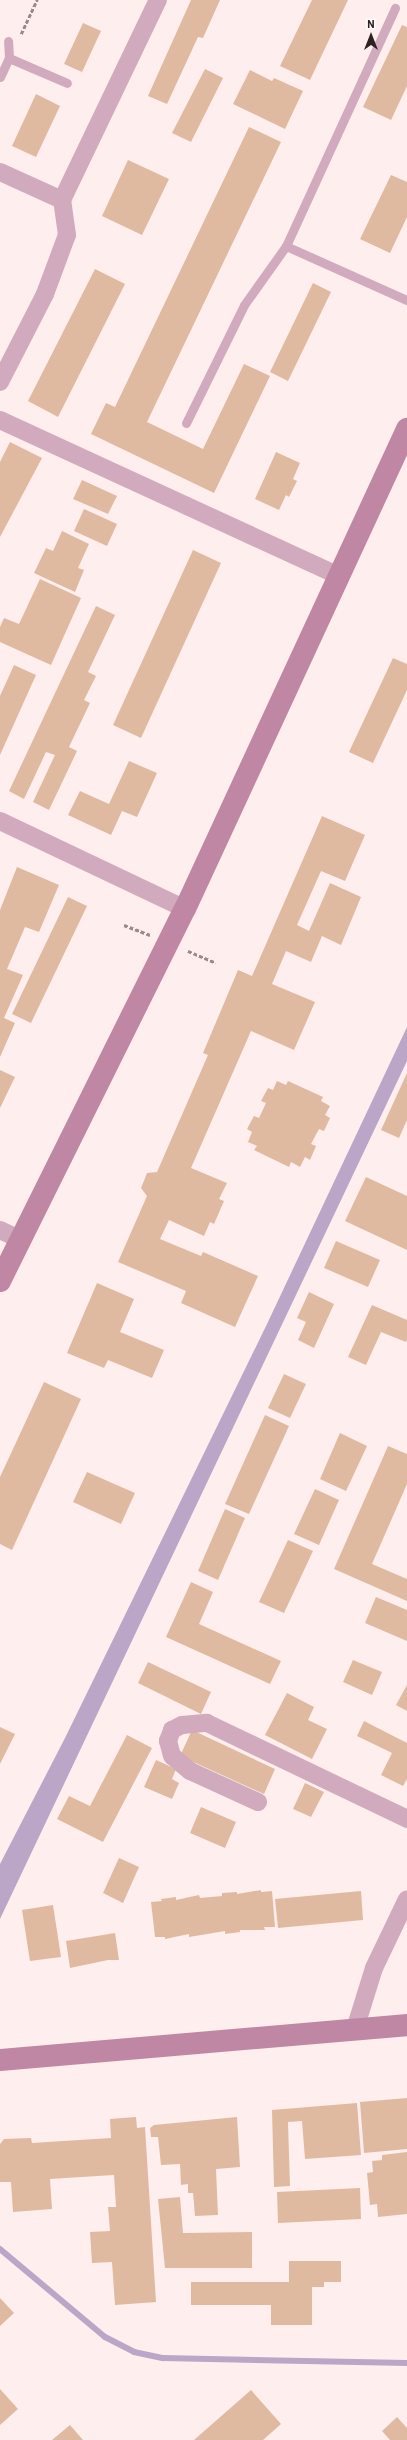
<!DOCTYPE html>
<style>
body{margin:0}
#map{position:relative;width:407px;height:2440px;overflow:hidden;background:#feefee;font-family:Barlow,sans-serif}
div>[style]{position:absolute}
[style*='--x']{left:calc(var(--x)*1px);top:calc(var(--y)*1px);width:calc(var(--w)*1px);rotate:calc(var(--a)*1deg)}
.water>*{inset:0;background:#bca6c8}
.stream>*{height:6px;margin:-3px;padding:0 3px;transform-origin:3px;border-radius:3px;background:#bca6c8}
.building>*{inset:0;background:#dfbaa1}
.path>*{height:2.5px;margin-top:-1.25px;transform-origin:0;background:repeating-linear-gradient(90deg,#998a8a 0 4px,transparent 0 6px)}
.lane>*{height:9px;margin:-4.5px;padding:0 4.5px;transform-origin:4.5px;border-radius:4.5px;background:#d1abbd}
.street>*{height:18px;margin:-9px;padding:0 9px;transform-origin:9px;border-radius:9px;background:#d1abbd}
.secondary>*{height:22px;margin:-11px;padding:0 11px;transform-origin:11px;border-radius:11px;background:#bf87a3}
span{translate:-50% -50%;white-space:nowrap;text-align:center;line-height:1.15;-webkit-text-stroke:3.5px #fff;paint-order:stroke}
.north{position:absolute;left:351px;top:16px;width:40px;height:40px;-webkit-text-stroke:3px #fff;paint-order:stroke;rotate:0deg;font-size:11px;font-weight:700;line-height:16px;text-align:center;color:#2f2121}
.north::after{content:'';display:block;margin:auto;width:14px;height:18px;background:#2f2121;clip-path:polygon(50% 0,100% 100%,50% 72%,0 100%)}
</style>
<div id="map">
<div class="water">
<div style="clip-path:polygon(407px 1027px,407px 1061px,0 1919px,0 1864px,65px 1738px,267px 1324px)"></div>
</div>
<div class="stream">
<div style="--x:0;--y:2249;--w:137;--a:40"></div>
<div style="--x:105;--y:2337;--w:33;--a:27"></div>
<div style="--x:134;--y:2352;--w:30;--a:12"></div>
<div style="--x:163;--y:2358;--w:244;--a:1.2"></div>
</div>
<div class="building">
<div style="clip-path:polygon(191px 0,220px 0,203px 38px,198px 37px,167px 104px,148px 96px)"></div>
<div style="clip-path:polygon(312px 0,348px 0,310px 80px,280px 66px)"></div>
<div style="clip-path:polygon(83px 23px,101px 31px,82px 72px,64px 64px)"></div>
<div style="clip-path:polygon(402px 25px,407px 27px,407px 86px,391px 120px,363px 107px)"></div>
<div style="clip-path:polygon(205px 69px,223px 78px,191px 142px,172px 133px)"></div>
<div style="clip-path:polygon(250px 70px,272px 81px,274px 78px,303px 91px,285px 129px,233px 104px)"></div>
<div style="clip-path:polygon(36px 94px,60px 106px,36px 157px,12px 146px)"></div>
<div style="clip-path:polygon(249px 127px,281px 142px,147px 422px,203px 449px,244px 364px,270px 376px,214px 493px,91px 434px,106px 403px,115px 407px)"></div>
<div style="clip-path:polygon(128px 160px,169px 179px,142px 235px,102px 216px)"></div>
<div style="clip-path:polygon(391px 175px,407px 182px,407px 217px,390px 253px,360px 239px)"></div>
<div style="clip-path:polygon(95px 269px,125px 284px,58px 417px,28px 401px)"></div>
<div style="clip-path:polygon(313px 283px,331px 292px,288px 381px,270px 372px)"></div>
<div style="clip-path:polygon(10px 442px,42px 458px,0 537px,0 462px)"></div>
<div style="clip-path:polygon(276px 452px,300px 463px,293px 479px,297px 481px,289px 497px,286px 495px,279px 510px,255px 499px)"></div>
<div style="clip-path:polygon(82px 480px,117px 496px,108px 514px,73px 499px)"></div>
<div style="clip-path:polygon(84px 509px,117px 524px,107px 546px,74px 531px)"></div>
<div style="clip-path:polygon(62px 531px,89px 544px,78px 568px,84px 570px,75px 592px,34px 573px,46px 548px,53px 551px)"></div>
<div style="clip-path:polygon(193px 550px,221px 563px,141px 738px,113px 725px)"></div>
<div style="clip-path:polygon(40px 579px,81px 598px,51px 665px,0 642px,0 627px,4px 618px,19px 624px)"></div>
<div style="clip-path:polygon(96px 606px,115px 615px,88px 672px,96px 676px,84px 700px,90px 703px,69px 747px,77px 751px,49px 810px,33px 802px,55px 755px,46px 752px,24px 799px,9px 791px)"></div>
<div style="clip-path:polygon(393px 658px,407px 664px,407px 690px,373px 763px,349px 752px)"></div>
<div style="clip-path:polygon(14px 665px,36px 675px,0 755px,0 696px)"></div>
<div style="clip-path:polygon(129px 761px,157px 773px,137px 817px,122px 811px,111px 835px,68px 815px,80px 791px,109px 804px)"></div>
<div style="clip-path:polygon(322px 816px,365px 835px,345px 881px,321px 871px,297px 925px,309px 931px,330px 883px,361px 897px,341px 945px,322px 936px,311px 962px,286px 951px,272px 984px,315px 1002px,294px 1050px,251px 1031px,191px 1168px,227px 1183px,219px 1199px,224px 1201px,214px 1224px,210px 1222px,204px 1236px,169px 1220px,160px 1239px,201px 1256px,203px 1252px,258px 1276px,235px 1327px,181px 1303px,186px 1291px,118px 1262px,147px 1196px,141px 1188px,147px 1173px,157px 1172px,208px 1055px,203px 1053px,238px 970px,252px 976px)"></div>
<div style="clip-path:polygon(17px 867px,59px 885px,39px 932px,25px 927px,7px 969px,23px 975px,4px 1018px,15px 1023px,0 1057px,0 910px)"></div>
<div style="clip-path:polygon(68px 897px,87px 906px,31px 1023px,12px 1014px)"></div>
<div style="clip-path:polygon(0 1070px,15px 1077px,0 1108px)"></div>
<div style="clip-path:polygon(407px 1073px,407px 1120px,399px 1138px,381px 1130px)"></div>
<div style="clip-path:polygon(277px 1081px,286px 1085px,288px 1081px,323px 1097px,321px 1101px,330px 1106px,325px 1115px,330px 1118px,324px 1131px,319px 1129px,311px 1144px,316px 1146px,310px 1160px,305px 1157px,300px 1167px,291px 1162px,289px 1167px,254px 1150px,257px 1146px,248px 1142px,252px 1132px,247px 1129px,254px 1116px,259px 1118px,266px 1103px,261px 1101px,268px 1088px,273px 1090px)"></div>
<div style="clip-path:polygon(366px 1177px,407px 1196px,407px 1250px,345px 1221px)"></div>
<div style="clip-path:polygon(336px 1241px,380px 1260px,368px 1287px,324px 1268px)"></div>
<div style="clip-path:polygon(97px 1283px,134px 1299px,120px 1332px,164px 1350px,152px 1378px,108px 1360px,104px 1368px,67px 1353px)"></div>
<div style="clip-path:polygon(309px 1292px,334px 1304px,314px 1348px,298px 1340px,306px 1322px,297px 1318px)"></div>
<div style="clip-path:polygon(372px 1305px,407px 1320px,407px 1339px,406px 1342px,381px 1332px,366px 1365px,348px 1357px)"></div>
<div style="clip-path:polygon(284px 1374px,306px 1384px,290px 1418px,268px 1408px)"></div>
<div style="clip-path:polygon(44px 1382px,81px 1399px,12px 1550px,0 1544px,0 1477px)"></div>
<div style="clip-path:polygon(265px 1415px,289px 1426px,249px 1514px,225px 1504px)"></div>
<div style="clip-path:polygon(340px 1433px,367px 1446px,346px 1491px,320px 1479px)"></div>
<div style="clip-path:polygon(388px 1446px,407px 1454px,407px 1484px,372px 1564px,407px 1579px,407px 1601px,334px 1569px)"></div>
<div style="clip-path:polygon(87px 1472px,135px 1493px,121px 1524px,73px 1502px)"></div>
<div style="clip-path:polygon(315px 1489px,339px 1500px,319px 1545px,294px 1534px)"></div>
<div style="clip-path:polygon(225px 1509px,245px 1518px,218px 1580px,198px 1571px)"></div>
<div style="clip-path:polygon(288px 1540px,313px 1551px,284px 1613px,259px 1602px)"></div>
<div style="clip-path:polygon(191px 1582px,213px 1592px,199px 1624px,281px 1661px,270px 1684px,166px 1637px)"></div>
<div style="clip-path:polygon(376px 1597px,407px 1610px,407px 1641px,365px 1623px)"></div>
<div style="clip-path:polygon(353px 1660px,382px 1672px,372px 1695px,343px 1682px)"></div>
<div style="clip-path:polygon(148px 1662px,211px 1692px,201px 1714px,138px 1683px)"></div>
<div style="clip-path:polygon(407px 1685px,407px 1711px,396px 1705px)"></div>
<div style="clip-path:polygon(287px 1693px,314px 1707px,308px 1720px,327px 1729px,312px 1759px,265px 1735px)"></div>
<div style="clip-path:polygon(364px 1721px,407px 1743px,407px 1779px,403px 1786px,381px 1775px,392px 1753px,357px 1736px)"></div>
<div style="clip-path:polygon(0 1727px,15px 1734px,0 1764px)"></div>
<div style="clip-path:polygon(192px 1730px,275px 1769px,264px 1794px,180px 1756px)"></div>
<div style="clip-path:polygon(127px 1735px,152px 1748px,103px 1842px,57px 1819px,69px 1796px,90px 1806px)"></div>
<div style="clip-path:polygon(156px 1760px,176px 1769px,172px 1779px,179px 1783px,172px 1799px,144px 1787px)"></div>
<div style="clip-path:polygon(305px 1783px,324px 1792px,311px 1817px,293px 1809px)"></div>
<div style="clip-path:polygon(201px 1807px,236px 1822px,225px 1848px,190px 1833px)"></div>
<div style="clip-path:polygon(119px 1858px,139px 1867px,123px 1903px,103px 1893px)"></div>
<div style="clip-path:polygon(261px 1890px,261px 1892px,272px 1891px,275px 1927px,264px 1927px,265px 1930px,240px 1930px,240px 1932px,225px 1934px,225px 1931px,189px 1937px,189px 1934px,165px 1939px,165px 1937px,155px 1937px,151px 1902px,162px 1901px,161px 1899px,176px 1897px,176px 1900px,199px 1895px,200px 1898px,222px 1896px,222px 1893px,237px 1892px,237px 1894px)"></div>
<div style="clip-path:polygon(361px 1891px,363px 1920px,278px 1928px,275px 1899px)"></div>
<div style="clip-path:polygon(53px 1905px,61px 1957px,30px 1961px,22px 1910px)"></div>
<div style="clip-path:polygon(115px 1933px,119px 1960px,108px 1960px,70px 1968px,66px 1941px)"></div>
<div style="clip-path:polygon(407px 2098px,407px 2149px,364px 2153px,360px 2102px)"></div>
<div style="clip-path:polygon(357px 2103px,361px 2155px,305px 2159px,302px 2121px,288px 2122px,290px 2186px,274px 2187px,272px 2110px)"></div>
<div style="clip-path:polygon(136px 2117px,137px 2128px,145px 2127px,156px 2302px,115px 2305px,112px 2262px,92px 2263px,90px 2232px,110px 2231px,108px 2207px,116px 2207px,114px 2175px,50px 2179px,52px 2209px,13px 2212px,11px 2182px,0 2182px,0 2144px,4px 2139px,31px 2138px,32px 2143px,111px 2138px,110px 2119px)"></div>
<div style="clip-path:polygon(237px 2117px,240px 2167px,216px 2169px,218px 2215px,195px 2216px,193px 2193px,188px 2193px,188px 2184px,181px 2185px,180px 2164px,161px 2165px,158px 2137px,151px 2137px,150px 2128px,154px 2125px)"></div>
<div style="clip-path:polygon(407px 2152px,407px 2214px,378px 2217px,377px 2204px,370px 2205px,367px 2173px,373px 2172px,372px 2161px,382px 2160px,382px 2155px)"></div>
<div style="clip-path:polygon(360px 2188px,361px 2219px,278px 2223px,277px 2192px)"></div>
<div style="clip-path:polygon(180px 2197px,183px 2233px,252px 2232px,252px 2268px,165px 2268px,158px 2199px)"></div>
<div style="clip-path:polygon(289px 2261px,341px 2261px,341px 2282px,324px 2282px,324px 2287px,312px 2287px,312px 2325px,271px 2325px,271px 2305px,191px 2305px,191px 2282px,289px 2282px)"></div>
<div style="clip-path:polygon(0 2298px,14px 2313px,0 2326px)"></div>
<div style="clip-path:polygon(0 2389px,18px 2409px,0 2425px)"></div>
<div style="clip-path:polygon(251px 2390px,281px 2424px,263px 2440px,194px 2440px)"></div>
<div style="clip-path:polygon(397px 2417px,407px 2428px,407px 2440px,390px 2440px,382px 2431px)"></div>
<div style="clip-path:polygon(70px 2425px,83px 2440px,52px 2440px)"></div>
</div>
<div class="path">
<div style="--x:21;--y:34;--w:38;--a:-65"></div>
<div style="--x:124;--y:925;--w:28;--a:21"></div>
<div style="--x:188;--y:951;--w:30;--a:23"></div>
</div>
<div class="lane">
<div style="--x:9;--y:58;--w:63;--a:23.3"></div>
<div style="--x:0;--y:77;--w:21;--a:-65"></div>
<div style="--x:9;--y:58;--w:17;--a:-93"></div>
<div style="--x:286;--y:246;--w:262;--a:-65.4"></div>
<div style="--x:186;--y:423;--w:131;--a:-63.8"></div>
<div style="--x:244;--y:305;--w:72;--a:-54.6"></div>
<div style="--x:286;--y:246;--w:133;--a:24.1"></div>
</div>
<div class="street">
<div style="--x:0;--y:172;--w:68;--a:24.3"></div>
<div style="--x:62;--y:200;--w:222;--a:-64.4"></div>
<div style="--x:0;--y:382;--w:99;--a:-62.9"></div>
<div style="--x:45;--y:294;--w:63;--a:-69.6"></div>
<div style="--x:67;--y:235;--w:35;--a:-98"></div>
<div style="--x:0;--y:420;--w:373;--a:24.7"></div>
<div style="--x:0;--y:821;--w:205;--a:25.4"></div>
<div style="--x:0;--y:1230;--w:21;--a:25"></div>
<div style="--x:258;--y:1802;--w:75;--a:-155.5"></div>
<div style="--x:190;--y:1771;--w:23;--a:-140"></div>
<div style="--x:172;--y:1756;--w:16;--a:-105"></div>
<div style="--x:168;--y:1741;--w:12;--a:-70"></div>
<div style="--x:172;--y:1730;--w:11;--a:-27"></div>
<div style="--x:182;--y:1725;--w:25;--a:-5"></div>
<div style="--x:207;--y:1723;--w:222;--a:25.6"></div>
<div style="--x:355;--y:2029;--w:64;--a:-72.7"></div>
<div style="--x:374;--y:1968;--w:76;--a:-64.4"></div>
</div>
<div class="secondary">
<div style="--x:0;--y:1281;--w:415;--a:-63.6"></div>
<div style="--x:185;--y:909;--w:529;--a:-65.18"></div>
<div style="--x:0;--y:2060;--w:409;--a:-4.9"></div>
</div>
<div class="north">N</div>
</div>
